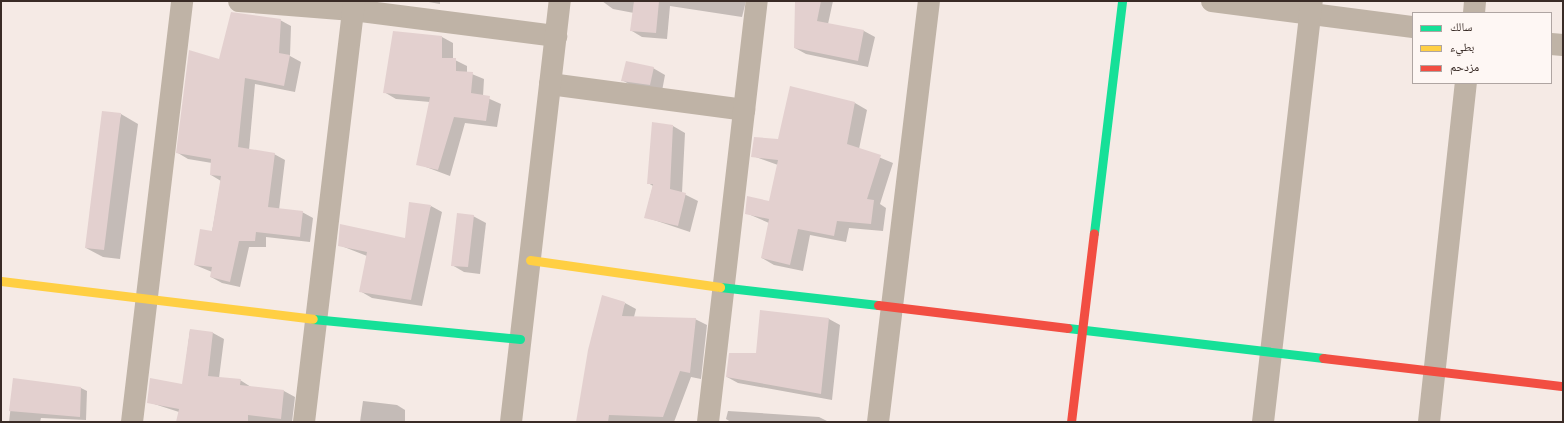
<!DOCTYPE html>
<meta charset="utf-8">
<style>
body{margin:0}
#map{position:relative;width:1564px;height:423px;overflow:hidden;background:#f5eae5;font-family:"PT Sans","Noto Naskh Arabic",sans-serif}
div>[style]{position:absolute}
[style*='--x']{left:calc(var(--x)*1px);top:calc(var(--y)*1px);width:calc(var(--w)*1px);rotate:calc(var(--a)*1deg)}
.shadow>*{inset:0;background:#0003}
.building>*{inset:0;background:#e3d0cf}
.street>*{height:22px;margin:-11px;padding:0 11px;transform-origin:11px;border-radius:11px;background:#bfb3a6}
.fast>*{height:9px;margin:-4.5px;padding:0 4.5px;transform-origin:4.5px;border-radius:4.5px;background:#16e098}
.slow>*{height:9px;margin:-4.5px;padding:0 4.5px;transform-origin:4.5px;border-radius:4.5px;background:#ffcf43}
.jam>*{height:9px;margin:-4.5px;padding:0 4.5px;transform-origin:4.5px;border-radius:4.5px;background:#f24e42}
span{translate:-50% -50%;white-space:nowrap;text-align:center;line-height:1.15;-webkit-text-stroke:4px #fef7f4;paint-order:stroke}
.frame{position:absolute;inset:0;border:2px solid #392b26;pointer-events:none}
.legend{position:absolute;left:1412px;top:12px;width:140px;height:72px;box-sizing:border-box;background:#fef7f4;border:1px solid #afa5a2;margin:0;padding:5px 7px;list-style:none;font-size:12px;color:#392b26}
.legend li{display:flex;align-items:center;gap:8px;height:20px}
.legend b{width:20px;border:1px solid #afa5a2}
</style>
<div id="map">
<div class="shadow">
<div style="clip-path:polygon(423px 1px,440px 1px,440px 4px)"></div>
<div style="clip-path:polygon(602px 1px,746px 1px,742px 17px,670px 6px,667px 39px,642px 37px,632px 31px,634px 13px,613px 9px)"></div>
<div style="clip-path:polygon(797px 1px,833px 1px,828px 24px,864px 31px,875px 37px,868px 67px,806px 54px,795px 48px)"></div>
<div style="clip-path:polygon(280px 20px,291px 26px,290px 56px,301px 62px,295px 92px,255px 84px,249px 150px,274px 154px,285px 160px,279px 210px,302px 212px,313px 218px,310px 242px,266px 237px,266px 247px,249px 247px,240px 287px,222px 283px,211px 277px,212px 272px,195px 265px,212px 232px,221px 181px,211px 175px,212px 163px,188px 159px,178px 153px,220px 60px)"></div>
<div style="clip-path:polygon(442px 37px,453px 43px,453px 59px,467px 66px,467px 72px,484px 79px,483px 96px,501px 104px,497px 127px,465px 123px,450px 176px,418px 164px,430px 102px,396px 99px,384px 92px)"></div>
<div style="clip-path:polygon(653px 68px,665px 75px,662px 91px,634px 87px,622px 80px)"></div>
<div style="clip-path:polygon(855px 103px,867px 110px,859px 149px,893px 163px,880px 204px,886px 208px,883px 231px,849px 228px,846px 242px,810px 235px,803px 271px,774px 265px,762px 258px,769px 223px,746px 213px,770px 202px,778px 165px,753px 156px)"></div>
<div style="clip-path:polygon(121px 114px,138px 124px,120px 259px,103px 257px,86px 248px)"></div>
<div style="clip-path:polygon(673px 126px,685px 133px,682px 193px,698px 201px,690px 232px,645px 217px,653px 186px,648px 183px)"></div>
<div style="clip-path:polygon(431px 206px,442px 212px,422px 306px,372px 298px,360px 291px,367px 256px,339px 245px,405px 239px)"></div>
<div style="clip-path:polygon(473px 216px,486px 223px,480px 274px,464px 272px,452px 265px)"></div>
<div style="clip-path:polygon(625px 303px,636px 309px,634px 317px,695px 319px,707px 325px,701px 379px,691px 377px,674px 422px,577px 422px)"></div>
<div style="clip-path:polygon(761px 311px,829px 319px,840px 325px,832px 400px,738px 383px,727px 377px,757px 354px)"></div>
<div style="clip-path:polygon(190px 330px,213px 333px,224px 339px,219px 378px,240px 380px,251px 387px,284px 391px,295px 397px,292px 422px,177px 422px,179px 412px,148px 402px,183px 385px)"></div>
<div style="clip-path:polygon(14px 379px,81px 388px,87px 391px,86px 420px,41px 418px,40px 422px,9px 422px)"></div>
<div style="clip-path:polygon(363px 401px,397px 405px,405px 410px,405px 422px,360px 422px)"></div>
<div style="clip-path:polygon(728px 411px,819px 417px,829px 422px,731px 422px,726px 419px)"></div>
</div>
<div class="building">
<div style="clip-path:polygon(634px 1px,659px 1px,656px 33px,630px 31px)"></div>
<div style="clip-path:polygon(795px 1px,821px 1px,817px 21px,864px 30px,858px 61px,794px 48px)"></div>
<div style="clip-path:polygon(231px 12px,281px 19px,279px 53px,290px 55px,284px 86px,245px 78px,238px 147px,275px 153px,268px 207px,303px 211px,300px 237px,256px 232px,255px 241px,239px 241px,230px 282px,210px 277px,212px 267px,194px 265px,200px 229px,212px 231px,221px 176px,210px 175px,211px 159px,176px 153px,189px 50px,219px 59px)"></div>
<div style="clip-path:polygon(393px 31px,442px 36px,442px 58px,456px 58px,456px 71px,473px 72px,471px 93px,490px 96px,486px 121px,454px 117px,438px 170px,416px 165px,430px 97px,383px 93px)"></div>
<div style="clip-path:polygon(626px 61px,654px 67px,650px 85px,621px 81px)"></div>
<div style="clip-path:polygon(790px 86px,855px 102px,847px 144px,881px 155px,867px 199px,874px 200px,871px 224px,837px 221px,834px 236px,798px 229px,790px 265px,761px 258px,769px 219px,745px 214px,747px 196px,769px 201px,778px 160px,751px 157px,754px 137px,778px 139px)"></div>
<div style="clip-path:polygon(102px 111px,121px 113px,104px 250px,85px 248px)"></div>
<div style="clip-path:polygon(652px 122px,673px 125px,670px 189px,686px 193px,678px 226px,644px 218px,653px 184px,647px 184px)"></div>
<div style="clip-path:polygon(409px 202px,431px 205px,411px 300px,359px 292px,367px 252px,338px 246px,340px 224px,405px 238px)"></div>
<div style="clip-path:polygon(457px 213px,474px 215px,468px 267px,451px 266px)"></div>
<div style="clip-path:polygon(602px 295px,625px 302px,622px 316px,696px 318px,690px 373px,680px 371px,663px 417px,609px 415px,608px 422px,576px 422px,588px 350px)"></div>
<div style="clip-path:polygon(760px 310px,829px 318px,821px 394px,726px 377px,729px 353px,756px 353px)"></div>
<div style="clip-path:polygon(190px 329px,213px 332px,208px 376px,241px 379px,240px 385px,284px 390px,281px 419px,248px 415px,248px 422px,176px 422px,179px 409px,147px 403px,150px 378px,182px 384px)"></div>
<div style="clip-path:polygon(13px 378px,81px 387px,80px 417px,9px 411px)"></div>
</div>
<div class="street">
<div style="--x:239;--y:1;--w:114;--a:4.5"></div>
<div style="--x:353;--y:10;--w:205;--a:7.3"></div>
<div style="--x:1212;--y:1;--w:203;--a:7.4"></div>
<div style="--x:1474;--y:13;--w:12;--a:-85"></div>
<div style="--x:1551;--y:44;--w:12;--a:5"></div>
<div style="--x:550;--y:84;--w:196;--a:7.6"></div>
<div style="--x:132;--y:422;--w:424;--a:-83.2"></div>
<div style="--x:304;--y:422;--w:424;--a:-83.2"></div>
<div style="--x:511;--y:422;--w:424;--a:-83.4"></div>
<div style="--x:708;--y:422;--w:424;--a:-83.4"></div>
<div style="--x:878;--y:422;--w:424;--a:-83.1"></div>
<div style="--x:1263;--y:422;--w:424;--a:-83.4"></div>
<div style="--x:1429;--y:422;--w:341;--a:-83.8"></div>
</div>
<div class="fast">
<div style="--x:1094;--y:233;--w:234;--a:-83.1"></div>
<div style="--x:720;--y:287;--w:159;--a:6.5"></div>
<div style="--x:313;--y:319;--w:208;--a:5.5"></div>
<div style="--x:1068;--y:328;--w:257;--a:6.7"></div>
</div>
<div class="slow">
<div style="--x:530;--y:260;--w:192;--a:8.1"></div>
<div style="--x:1;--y:281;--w:314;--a:6.9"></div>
</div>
<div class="jam">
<div style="--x:878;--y:305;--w:191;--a:6.9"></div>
<div style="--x:1323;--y:358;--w:242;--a:6.7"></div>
<div style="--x:1071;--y:422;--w:190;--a:-83.1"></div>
</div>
<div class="frame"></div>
<ul class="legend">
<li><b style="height:5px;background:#16e098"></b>سالك</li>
<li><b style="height:5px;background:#ffcf43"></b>بطيء</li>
<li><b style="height:5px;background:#f24e42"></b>مزدحم</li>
</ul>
</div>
